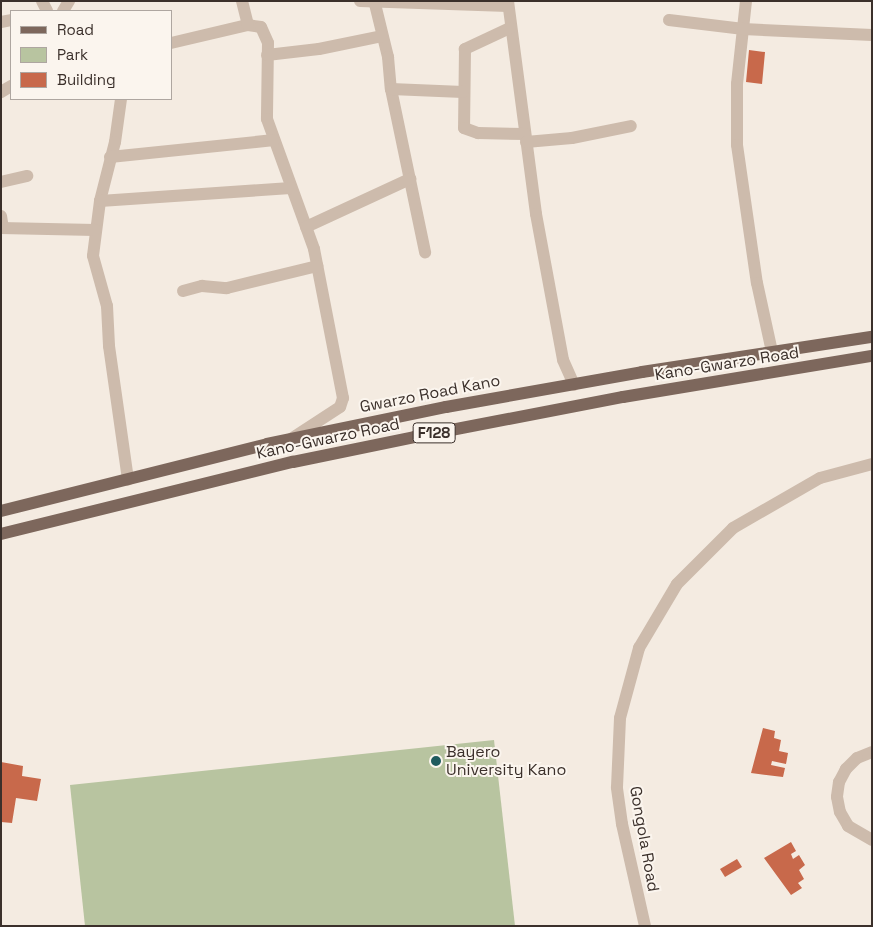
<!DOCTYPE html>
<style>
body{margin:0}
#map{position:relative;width:873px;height:927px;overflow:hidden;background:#f4ebe1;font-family:"Space Grotesk",sans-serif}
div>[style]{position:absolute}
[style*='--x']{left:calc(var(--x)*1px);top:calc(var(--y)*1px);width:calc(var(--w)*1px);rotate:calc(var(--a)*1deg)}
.green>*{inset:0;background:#b8c4a0}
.building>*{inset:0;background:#c8694b}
.street>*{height:12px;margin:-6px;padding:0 6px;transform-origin:6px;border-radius:6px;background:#cdbbac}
.primary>*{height:12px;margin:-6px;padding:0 6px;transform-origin:6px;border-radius:6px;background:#7d675c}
.dots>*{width:14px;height:14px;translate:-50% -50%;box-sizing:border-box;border:2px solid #fbf5ee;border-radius:50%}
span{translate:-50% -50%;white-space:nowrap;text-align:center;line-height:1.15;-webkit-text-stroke:4px #fbf5ee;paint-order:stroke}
.shield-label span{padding:1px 4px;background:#fbf5ee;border:1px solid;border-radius:4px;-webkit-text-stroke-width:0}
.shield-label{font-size:15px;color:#3b302b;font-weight:700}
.street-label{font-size:16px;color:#3b302b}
.poi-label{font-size:16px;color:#3b302b}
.left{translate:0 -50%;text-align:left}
.frame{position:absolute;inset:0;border:2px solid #3b302b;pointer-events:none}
.legend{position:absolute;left:10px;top:10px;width:162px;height:90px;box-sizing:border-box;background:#fbf5ee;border:1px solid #aea6a0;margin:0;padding:6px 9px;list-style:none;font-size:15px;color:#3b302b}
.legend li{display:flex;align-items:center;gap:10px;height:25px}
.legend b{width:25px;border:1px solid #aea6a0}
</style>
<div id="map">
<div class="green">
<div style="clip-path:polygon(494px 740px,515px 926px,85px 926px,70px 785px)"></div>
</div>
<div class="building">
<div style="clip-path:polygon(749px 50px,765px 52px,762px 84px,746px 82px)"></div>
<div style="clip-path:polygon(763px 728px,775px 731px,774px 738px,781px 740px,779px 751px,788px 753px,786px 764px,772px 761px,771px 765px,785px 768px,783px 777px,751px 773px)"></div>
<div style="clip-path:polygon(1px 762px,23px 766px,22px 776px,41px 779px,37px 801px,16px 798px,12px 823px,1px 822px)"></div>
<div style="clip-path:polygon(791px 842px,796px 851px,791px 854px,793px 859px,799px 855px,805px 865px,799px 870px,804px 879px,798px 883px,802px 888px,791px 895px,764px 858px)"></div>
<div style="clip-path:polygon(737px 859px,742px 867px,725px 877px,720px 869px)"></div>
</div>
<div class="street">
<div style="--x:42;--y:1;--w:11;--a:63"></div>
<div style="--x:360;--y:1;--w:148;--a:1.9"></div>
<div style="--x:508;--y:1;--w:215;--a:82.5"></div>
<div style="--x:536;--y:214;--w:148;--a:79.5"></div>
<div style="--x:563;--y:360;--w:27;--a:66"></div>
<div style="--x:746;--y:1;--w:83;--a:96.2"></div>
<div style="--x:737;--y:84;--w:61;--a:90"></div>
<div style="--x:737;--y:145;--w:139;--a:81.8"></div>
<div style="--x:757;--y:283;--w:71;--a:77.7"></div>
<div style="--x:375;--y:4;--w:55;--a:76.2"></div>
<div style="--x:388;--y:57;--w:32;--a:85"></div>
<div style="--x:391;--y:89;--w:167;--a:78.2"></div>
<div style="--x:63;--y:11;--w:12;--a:-59"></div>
<div style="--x:669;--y:20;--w:75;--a:6.9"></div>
<div style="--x:743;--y:29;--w:129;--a:2.7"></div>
<div style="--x:1;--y:22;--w:10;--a:-11"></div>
<div style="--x:248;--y:25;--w:13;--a:9"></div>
<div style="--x:261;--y:27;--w:17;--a:66"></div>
<div style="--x:268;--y:43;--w:76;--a:90.8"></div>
<div style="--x:267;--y:119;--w:138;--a:70.1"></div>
<div style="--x:314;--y:249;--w:152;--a:79"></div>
<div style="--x:343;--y:398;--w:9;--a:108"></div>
<div style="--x:340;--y:407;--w:59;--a:146.9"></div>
<div style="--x:510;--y:28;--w:50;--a:155"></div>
<div style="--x:465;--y:49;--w:79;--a:90.7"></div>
<div style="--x:464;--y:128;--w:15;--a:20"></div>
<div style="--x:478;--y:133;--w:47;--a:1.2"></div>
<div style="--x:171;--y:43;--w:79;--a:-13.2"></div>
<div style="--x:248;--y:25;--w:25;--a:-104"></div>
<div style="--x:267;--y:55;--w:52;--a:-6.6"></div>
<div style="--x:319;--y:49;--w:64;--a:-11.7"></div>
<div style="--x:391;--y:89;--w:72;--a:2.4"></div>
<div style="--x:1;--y:92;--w:12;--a:-31"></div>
<div style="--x:121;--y:99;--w:43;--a:97.9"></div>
<div style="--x:115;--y:142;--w:61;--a:104.3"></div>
<div style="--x:100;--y:201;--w:55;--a:97.3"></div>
<div style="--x:93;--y:256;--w:52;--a:74.4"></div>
<div style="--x:107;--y:306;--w:40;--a:87.1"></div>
<div style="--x:109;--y:346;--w:135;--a:81.9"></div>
<div style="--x:526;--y:142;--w:46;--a:-5"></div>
<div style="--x:572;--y:138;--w:60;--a:-11.5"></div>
<div style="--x:110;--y:157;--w:165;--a:-5.9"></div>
<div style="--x:1;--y:182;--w:27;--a:-13"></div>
<div style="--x:100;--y:201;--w:191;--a:-3.9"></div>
<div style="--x:1;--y:216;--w:12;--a:81"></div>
<div style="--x:306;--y:227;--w:115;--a:-24.8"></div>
<div style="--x:1;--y:228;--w:94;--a:1.2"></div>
<div style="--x:183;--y:291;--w:20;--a:-15"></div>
<div style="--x:202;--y:286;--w:25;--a:5"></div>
<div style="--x:227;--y:288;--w:93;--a:-13.7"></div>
<div style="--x:872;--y:752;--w:16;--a:158"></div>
<div style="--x:857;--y:758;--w:16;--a:135"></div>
<div style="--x:846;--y:769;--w:15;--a:118"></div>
<div style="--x:839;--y:782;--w:15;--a:98"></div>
<div style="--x:837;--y:797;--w:15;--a:79"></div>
<div style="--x:840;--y:812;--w:16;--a:60"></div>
<div style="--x:848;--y:826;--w:28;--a:30"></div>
<div style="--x:645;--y:926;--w:105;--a:-102.7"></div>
<div style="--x:622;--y:824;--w:37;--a:-98"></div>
<div style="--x:617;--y:787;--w:69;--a:-87.5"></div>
<div style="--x:620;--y:718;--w:73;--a:-74.8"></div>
<div style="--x:639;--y:648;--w:74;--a:-59.3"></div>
<div style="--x:677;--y:584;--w:79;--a:-45"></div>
<div style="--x:733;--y:528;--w:100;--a:-29.9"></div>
<div style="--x:820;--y:478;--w:54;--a:-15.1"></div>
</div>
<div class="primary">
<div style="--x:1;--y:511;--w:274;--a:-14.1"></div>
<div style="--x:267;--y:444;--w:183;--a:-11.7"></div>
<div style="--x:446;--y:407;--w:199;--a:-10.1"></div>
<div style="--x:642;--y:372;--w:233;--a:-8.7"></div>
<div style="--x:1;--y:534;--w:301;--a:-13.9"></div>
<div style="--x:293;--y:462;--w:125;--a:-11.6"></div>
<div style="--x:415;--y:437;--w:212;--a:-10.9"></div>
<div style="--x:623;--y:397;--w:252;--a:-9.4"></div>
</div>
<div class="dots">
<div style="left:436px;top:761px;background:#1f5a5e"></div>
</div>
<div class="shield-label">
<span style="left:434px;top:433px">F128</span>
</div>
<div class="street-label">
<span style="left:727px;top:364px;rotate:-9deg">Kano-Gwarzo Road</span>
<span style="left:430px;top:394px;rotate:-11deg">Gwarzo Road Kano</span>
<span style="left:328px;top:439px;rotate:-12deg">Kano-Gwarzo Road</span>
<span style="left:644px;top:839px;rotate:80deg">Gongola Road</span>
</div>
<div class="poi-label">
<span class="left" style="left:446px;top:761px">Bayero<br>University Kano</span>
</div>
<div class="frame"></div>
<ul class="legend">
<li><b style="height:6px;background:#7d675c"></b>Road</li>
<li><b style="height:14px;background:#b8c4a0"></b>Park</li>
<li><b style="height:14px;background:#c8694b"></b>Building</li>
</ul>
</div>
